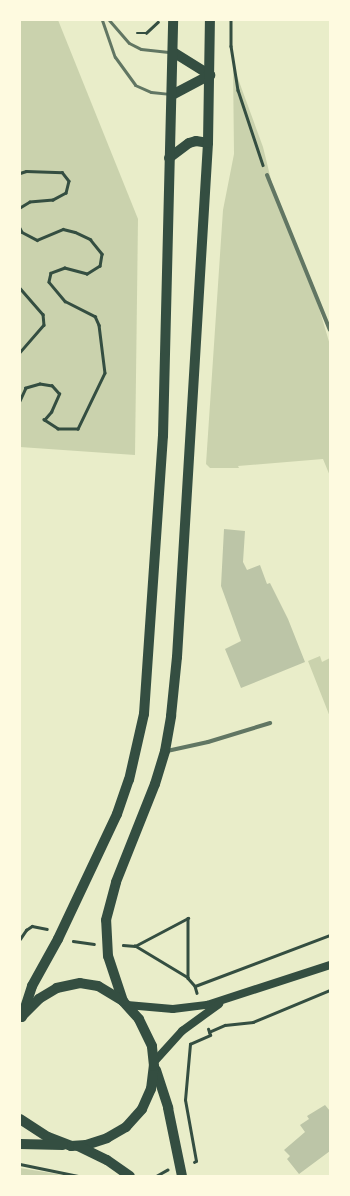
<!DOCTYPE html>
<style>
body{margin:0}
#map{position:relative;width:350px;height:1196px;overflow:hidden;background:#e9edc9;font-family:Cabin,sans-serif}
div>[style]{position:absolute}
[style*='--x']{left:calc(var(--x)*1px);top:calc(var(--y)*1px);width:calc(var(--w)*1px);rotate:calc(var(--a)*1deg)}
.green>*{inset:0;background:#cad2ad}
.building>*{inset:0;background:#bcc5a7}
.path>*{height:2.5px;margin:-1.25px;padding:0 1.25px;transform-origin:1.25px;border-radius:1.25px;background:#344e41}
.service>*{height:3px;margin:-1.5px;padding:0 1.5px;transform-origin:1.5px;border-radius:1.5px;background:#617663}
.minor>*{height:4px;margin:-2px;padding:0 2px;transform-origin:2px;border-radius:2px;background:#617663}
.secondary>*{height:8px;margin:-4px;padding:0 4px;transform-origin:4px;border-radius:4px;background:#344e41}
.primary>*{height:10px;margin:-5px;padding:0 5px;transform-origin:5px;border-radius:5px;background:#344e41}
span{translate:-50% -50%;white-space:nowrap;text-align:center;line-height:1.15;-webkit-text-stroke:4px #fefae0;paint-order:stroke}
.frame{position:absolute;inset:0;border:21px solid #fefae0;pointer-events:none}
</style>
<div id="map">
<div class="green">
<div style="clip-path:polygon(20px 20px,58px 20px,138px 219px,135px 455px,20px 447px)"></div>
<div style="clip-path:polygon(233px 65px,263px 147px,274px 192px,319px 308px,330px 345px,330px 476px,323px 459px,238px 466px,239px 468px,210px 468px,206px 464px,223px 210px,234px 154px)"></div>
<div style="clip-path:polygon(320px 656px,322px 662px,330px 658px,330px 717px,308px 661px)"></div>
<div style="clip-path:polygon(20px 1168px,57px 1174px,65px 1176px,20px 1176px)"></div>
</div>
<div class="building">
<div style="clip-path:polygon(224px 529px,245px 531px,243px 562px,247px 570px,260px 565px,267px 584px,270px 583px,288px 619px,305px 662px,241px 688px,225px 649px,241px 641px,221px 586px)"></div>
<div style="clip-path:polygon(325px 1105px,330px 1111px,330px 1151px,299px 1174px,287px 1159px,290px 1156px,284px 1150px,305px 1132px,300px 1125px,309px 1119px,307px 1116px)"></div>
</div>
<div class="path">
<div style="--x:231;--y:20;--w:26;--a:90"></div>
<div style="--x:231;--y:46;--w:45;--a:81"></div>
<div style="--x:238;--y:90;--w:79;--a:71.6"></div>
<div style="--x:137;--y:33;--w:9;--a:0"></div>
<div style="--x:146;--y:33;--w:16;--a:-43"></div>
<div style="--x:20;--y:173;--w:6;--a:-18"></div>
<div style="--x:26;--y:171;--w:36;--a:2"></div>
<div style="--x:62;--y:172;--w:11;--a:52"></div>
<div style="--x:69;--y:181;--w:12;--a:104"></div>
<div style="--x:66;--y:193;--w:15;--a:152"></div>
<div style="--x:53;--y:200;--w:23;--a:175"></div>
<div style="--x:30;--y:202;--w:12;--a:149"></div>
<div style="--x:20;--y:228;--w:4;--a:63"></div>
<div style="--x:22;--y:232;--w:17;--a:28"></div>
<div style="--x:37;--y:240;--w:28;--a:-23"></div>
<div style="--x:63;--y:229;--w:12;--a:14"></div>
<div style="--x:75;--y:232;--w:17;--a:25"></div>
<div style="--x:90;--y:239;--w:19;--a:51"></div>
<div style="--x:102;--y:254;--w:12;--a:99"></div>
<div style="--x:100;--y:266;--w:15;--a:148"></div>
<div style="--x:87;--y:274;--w:23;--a:-165"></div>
<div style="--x:65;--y:268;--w:15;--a:160"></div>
<div style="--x:51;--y:273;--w:9;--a:103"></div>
<div style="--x:49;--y:282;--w:25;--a:50"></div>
<div style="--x:65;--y:301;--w:34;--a:27"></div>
<div style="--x:95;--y:316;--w:10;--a:66"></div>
<div style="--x:99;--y:325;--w:48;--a:82.9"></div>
<div style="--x:105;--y:373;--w:62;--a:115.7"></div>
<div style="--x:78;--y:429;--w:20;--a:180"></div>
<div style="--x:58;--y:429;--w:17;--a:-147"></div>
<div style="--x:44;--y:420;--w:11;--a:-49"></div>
<div style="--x:51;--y:412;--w:20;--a:-66"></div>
<div style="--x:59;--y:394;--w:11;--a:-131"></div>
<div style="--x:52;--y:386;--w:12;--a:-171"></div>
<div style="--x:40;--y:384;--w:15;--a:164"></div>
<div style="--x:26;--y:388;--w:14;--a:115"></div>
<div style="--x:20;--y:288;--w:35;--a:49"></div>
<div style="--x:43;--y:314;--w:11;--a:85"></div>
<div style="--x:44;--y:325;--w:37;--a:131"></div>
<div style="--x:20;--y:939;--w:11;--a:-56"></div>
<div style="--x:26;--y:930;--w:7;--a:-34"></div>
<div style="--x:32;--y:926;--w:15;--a:11"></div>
<div style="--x:73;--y:941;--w:21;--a:8"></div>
<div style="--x:123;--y:945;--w:12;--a:5"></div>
<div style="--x:135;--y:946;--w:60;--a:-27.8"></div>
<div style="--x:188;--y:918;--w:60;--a:90"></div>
<div style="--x:188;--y:978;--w:62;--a:-148.9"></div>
<div style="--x:188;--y:978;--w:11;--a:49"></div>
<div style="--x:195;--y:986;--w:144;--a:-20.7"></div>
<div style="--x:195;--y:986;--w:7;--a:74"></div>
<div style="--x:209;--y:1032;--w:17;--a:-24"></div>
<div style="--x:225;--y:1025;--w:28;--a:-6"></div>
<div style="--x:253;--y:1022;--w:83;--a:-22.6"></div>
<div style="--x:194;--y:1162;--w:2;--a:-27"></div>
<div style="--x:196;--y:1161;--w:62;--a:-100.2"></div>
<div style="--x:185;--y:1100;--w:56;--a:-84.9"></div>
<div style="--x:190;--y:1044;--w:22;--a:-24"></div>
<div style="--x:210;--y:1035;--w:6;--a:-108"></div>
<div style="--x:20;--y:1164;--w:59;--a:11.7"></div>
<div style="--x:156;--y:1176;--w:13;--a:-29"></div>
</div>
<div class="service">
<div style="--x:102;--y:20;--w:39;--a:71"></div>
<div style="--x:115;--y:57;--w:34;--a:54"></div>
<div style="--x:135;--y:85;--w:17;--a:24"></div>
<div style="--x:151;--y:92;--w:18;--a:6"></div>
<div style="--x:109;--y:20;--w:30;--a:49"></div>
<div style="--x:129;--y:43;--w:13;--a:27"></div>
<div style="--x:141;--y:49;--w:30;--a:6"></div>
</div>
<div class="minor">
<div style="--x:267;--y:175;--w:167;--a:67.9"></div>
<div style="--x:167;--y:751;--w:42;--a:-12.4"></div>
<div style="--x:208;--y:742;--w:65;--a:-17"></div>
</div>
<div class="secondary">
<div style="--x:127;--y:1005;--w:46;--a:5"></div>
<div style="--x:173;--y:1009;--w:34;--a:-7"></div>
<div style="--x:207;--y:1005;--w:129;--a:-18"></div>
<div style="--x:154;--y:1062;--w:42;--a:-47.9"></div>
<div style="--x:182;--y:1031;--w:46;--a:-36.1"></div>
</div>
<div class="primary">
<div style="--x:173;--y:52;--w:44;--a:31.9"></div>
<div style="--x:172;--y:95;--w:43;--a:-27.8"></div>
<div style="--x:169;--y:158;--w:25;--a:-37"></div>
<div style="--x:189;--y:143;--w:7;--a:-16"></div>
<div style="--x:196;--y:141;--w:12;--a:9"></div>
<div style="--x:123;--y:1001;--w:47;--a:-108.4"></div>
<div style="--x:108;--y:956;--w:36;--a:-93"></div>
<div style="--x:106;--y:920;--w:39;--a:-75"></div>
<div style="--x:116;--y:882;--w:105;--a:-68.3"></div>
<div style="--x:155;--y:784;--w:34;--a:-73"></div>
<div style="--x:165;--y:751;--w:36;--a:-80"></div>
<div style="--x:171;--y:716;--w:59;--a:-84.2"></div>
<div style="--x:177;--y:657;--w:515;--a:-86.55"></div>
<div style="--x:208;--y:143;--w:123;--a:-89.1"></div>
<div style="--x:22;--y:1017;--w:33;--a:-72"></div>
<div style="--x:32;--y:986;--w:54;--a:-61"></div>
<div style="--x:58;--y:939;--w:138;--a:-64.7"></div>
<div style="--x:117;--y:814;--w:36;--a:-71"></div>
<div style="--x:129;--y:780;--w:68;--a:-77.2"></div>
<div style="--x:144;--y:714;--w:279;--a:-86.1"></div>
<div style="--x:163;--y:436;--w:416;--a:-88.6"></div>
<div style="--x:156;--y:1070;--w:40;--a:72"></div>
<div style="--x:168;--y:1108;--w:69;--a:78.4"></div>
<div style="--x:20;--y:1119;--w:33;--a:33"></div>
<div style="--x:48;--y:1137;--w:25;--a:21"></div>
<div style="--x:71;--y:1146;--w:15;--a:-4"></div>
<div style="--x:86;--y:1145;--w:22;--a:-18"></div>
<div style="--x:107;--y:1138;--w:22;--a:-30"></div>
<div style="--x:126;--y:1127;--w:24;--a:-48"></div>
<div style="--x:142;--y:1109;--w:22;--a:-66"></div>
<div style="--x:151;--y:1089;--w:23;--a:-83"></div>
<div style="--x:154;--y:1066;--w:20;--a:-96"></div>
<div style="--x:152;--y:1046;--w:30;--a:-116"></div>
<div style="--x:139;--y:1019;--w:24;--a:-132"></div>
<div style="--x:123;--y:1001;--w:29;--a:-149"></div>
<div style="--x:98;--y:986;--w:18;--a:-171"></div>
<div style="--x:80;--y:983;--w:24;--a:168"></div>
<div style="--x:57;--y:988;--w:21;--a:149"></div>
<div style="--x:39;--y:999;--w:23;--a:135"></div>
<div style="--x:20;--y:1144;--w:43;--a:1.3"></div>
<div style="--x:78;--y:1146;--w:32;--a:26"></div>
<div style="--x:107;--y:1160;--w:28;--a:35"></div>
</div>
<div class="frame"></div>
</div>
